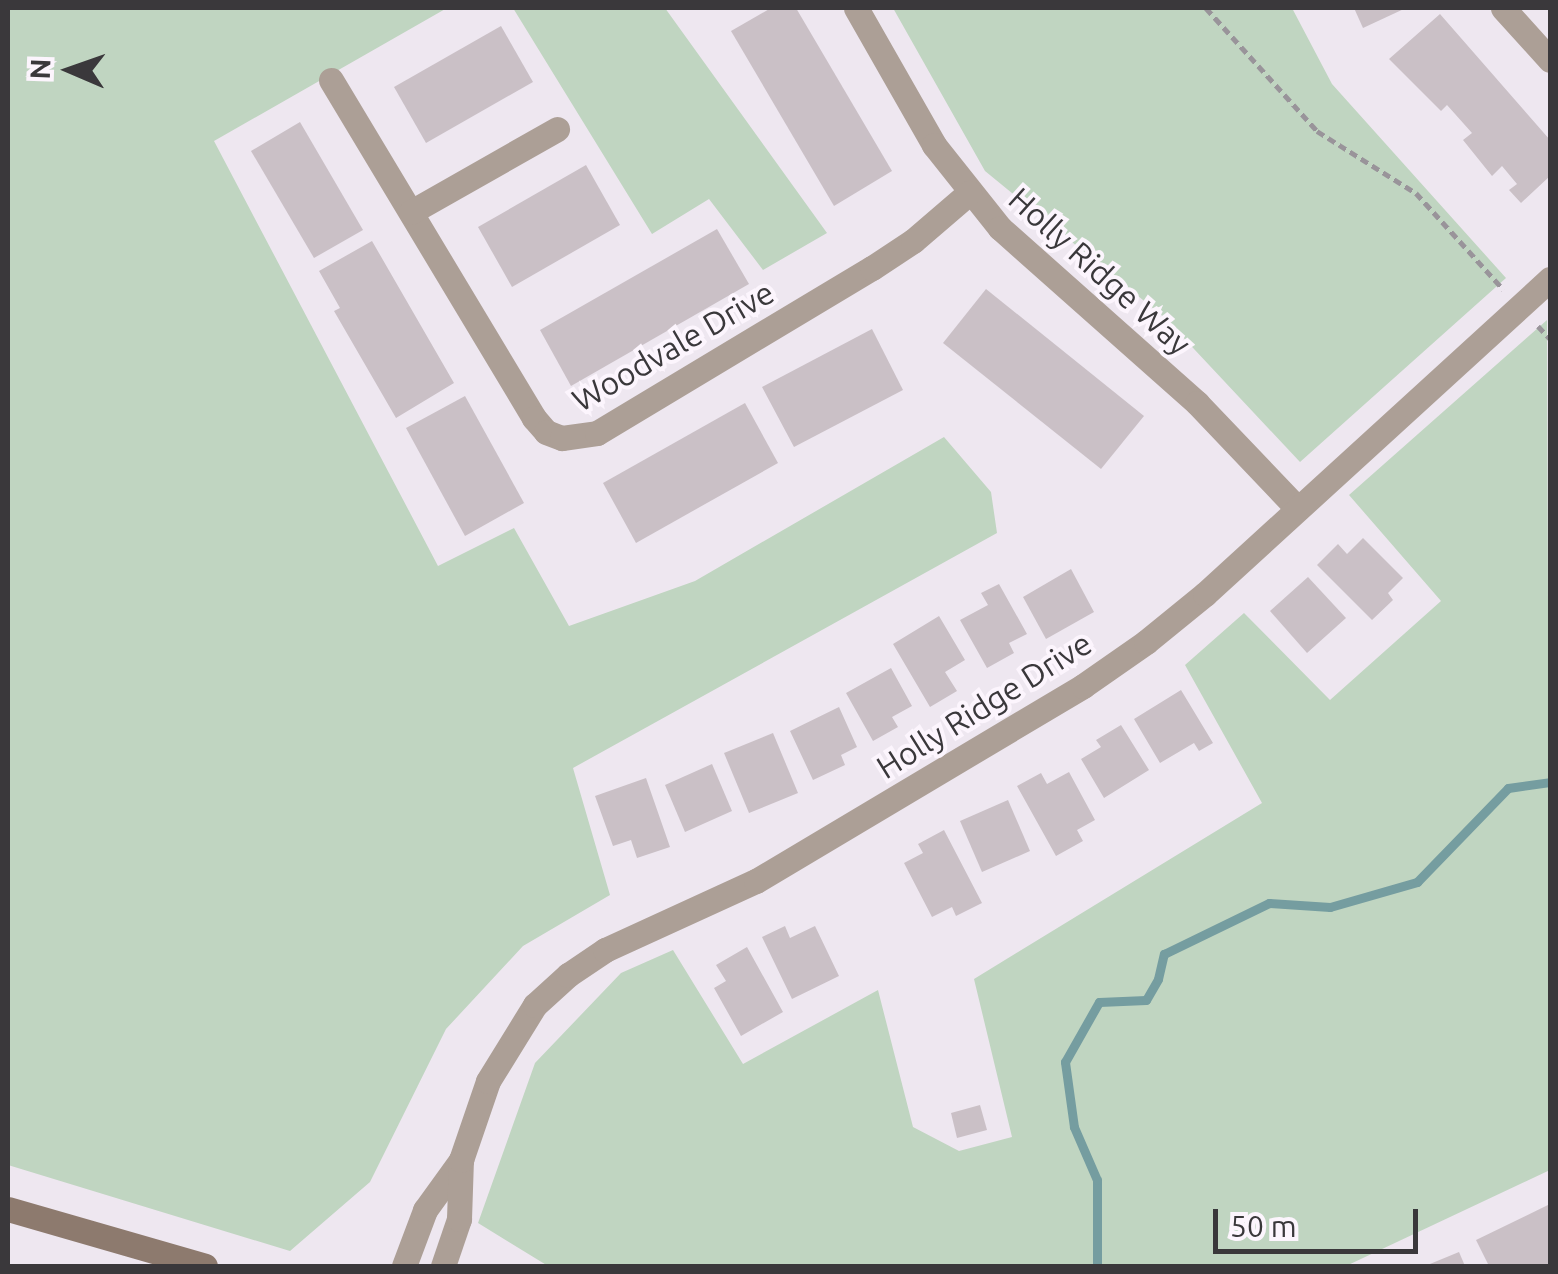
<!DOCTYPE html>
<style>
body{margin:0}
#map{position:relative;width:1558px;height:1274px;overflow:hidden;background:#eee7f0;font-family:Ubuntu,sans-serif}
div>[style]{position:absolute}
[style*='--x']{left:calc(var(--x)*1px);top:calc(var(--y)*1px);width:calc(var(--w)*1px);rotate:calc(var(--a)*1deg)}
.green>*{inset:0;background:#c0d5c1}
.stream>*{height:9px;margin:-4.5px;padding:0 4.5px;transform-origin:4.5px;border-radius:4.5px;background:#759da0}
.building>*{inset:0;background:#cac0c6}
.path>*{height:5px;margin-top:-2.5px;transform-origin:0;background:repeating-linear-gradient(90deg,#99949a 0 8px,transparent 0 13px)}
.minor>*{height:25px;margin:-12.5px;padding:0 12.5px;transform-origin:12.5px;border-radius:12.5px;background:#ac9f96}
.secondary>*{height:25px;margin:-12.5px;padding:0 12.5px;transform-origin:12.5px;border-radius:12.5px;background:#8d7a6e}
span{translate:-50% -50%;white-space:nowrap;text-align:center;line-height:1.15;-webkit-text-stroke:8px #fcf5fd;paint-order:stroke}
.street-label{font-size:32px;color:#3a383b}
.frame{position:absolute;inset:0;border:10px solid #3a383b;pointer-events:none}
.north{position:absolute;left:20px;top:20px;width:100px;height:100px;-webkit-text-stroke:8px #fcf5fd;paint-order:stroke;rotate:272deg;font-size:28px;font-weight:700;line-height:40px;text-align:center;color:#3a383b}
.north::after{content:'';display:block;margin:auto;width:35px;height:45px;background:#3a383b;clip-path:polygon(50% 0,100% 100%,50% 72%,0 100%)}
.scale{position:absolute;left:1213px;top:1209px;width:205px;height:45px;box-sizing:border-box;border:5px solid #3a383b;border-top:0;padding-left:12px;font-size:30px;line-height:35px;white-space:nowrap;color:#3a383b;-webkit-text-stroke:8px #fcf5fd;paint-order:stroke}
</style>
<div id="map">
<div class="green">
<div style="clip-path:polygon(8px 8px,447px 8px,214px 141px,438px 566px,514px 528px,569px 626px,695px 581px,944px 437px,991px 492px,997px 533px,573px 768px,610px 895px,523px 946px,446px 1029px,370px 1182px,290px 1251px,8px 1165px)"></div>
<div style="clip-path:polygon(513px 8px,665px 8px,827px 233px,763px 270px,709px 199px,652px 234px)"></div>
<div style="clip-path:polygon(893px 8px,1292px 8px,1332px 84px,1506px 278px,1300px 462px,1165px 318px,985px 171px)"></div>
<div style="clip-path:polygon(1547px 320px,1550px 1170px,1346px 1266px,548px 1266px,478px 1223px,535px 1063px,621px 973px,673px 950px,743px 1064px,878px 990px,913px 1127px,959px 1151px,1012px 1137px,974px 979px,1262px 803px,1185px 665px,1244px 613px,1330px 700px,1441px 601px,1349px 495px)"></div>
</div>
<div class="stream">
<div style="--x:1097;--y:1266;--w:86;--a:-90"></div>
<div style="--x:1097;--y:1180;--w:58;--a:-113.5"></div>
<div style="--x:1074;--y:1127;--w:66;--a:-97.9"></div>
<div style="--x:1065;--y:1062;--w:69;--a:-60.5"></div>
<div style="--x:1099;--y:1002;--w:47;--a:-2.4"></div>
<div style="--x:1146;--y:1000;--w:24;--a:-60"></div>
<div style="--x:1158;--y:979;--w:26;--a:-77"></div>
<div style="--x:1164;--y:954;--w:117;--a:-25.9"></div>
<div style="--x:1269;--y:903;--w:61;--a:3.8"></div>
<div style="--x:1330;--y:907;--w:91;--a:-16"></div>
<div style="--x:1417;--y:882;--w:131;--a:-45.9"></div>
<div style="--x:1508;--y:788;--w:42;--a:-8.1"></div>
</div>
<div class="building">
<div style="clip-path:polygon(771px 8px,796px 8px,892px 171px,834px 206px,731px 31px)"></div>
<div style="clip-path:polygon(1354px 8px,1406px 8px,1363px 28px)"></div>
<div style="clip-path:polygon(1440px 14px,1550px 140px,1550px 176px,1521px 203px,1509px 190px,1517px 184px,1502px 166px,1492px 176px,1463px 140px,1472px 133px,1447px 105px,1441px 111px,1389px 59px)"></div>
<div style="clip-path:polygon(501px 26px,533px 82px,426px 143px,394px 87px)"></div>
<div style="clip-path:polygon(300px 122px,363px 230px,314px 258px,251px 151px)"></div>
<div style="clip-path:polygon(586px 165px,620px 225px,512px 287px,478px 227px)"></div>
<div style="clip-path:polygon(717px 229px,749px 284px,571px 386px,540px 330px)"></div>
<div style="clip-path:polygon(372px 241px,454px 383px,396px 418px,334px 311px,340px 308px,319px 271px)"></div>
<div style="clip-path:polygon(986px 289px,1144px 416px,1101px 469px,943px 343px)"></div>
<div style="clip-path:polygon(872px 329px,903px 390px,794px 447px,762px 387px)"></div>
<div style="clip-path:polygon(465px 396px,524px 503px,465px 536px,406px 428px)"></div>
<div style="clip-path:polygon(745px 403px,778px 463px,636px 543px,603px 483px)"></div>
<div style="clip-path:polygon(1363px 538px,1403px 578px,1388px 593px,1393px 600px,1372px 620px,1317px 565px,1338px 544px,1347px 554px)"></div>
<div style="clip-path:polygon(1071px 569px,1094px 612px,1046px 639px,1023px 597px)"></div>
<div style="clip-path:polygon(1308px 577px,1346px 618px,1307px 653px,1270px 611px)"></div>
<div style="clip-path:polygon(999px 584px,1027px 634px,1009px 643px,1014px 653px,987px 668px,960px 620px,988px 605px,981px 593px)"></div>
<div style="clip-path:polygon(939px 616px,965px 660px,945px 672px,957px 691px,930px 707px,893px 644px)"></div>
<div style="clip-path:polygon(891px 668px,912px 706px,892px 717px,898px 727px,873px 741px,846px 693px)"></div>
<div style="clip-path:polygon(1181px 690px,1213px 743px,1199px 751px,1194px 743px,1160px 763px,1134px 719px)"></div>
<div style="clip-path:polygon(839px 707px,857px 747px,841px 755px,845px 765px,813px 780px,790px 731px)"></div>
<div style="clip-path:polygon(1121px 725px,1149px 770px,1104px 798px,1081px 759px,1101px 747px,1096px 740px)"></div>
<div style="clip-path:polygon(773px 733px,798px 793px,749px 813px,724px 753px)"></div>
<div style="clip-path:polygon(712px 764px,732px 811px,685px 832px,665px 785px)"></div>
<div style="clip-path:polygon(1069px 772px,1095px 820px,1077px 830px,1083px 841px,1056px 856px,1017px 786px,1041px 773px,1047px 784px)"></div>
<div style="clip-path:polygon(646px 778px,670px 847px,637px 858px,631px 840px,613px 846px,595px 796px)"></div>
<div style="clip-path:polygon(1008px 800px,1030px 851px,982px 872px,960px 821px)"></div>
<div style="clip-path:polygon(944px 830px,982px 903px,956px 916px,952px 907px,932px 917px,904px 863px,923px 853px,918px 844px)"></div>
<div style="clip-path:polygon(785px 926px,790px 938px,815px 926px,839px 976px,792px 999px,762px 937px)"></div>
<div style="clip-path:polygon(747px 947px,783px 1012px,741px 1036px,714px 988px,726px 981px,716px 965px)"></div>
<div style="clip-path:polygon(980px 1105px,987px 1130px,957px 1138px,951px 1113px)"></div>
<div style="clip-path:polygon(1550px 1204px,1550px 1266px,1489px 1266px,1476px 1240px)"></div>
<div style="clip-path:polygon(1459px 1252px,1465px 1266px,1425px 1266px)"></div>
</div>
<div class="path">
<div style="--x:1206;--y:8;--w:166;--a:47.9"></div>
<div style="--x:1317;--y:131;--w:117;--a:32.1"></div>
<div style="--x:1416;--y:193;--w:130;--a:47.8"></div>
<div style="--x:1538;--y:326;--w:18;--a:47"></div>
</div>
<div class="minor">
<div style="--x:856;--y:8;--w:158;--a:60.3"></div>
<div style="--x:934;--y:145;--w:106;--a:51.5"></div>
<div style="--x:1000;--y:228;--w:264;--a:41.6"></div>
<div style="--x:1197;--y:403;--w:146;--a:46.4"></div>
<div style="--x:1503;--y:8;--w:70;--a:47.9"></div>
<div style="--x:331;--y:80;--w:394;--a:59"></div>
<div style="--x:534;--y:418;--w:18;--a:49"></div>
<div style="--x:546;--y:432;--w:17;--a:21"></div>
<div style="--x:562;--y:438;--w:35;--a:-8"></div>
<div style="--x:597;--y:433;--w:321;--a:-31"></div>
<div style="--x:872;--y:268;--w:49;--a:-33.4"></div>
<div style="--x:913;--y:241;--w:74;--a:-40.6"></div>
<div style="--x:411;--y:212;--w:168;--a:-29.6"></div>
<div style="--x:404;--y:1266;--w:60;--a:-69.4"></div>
<div style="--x:425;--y:1210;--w:62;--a:-54.2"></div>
<div style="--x:443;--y:1266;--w:50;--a:-71.2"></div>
<div style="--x:459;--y:1219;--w:59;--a:-88.1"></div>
<div style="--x:461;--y:1160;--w:83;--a:-71.1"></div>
<div style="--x:488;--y:1081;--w:89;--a:-58.3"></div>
<div style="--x:535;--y:1005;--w:45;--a:-42.3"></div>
<div style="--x:568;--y:975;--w:45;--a:-34"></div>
<div style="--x:605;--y:950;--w:166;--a:-24.6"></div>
<div style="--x:756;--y:881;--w:381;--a:-30.8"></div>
<div style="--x:1083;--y:686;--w:77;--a:-34.9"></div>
<div style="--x:1146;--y:642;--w:76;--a:-39.1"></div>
<div style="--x:1205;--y:594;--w:467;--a:-42.4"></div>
</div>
<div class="secondary">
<div style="--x:8;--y:1209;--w:205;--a:16.1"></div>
</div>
<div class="street-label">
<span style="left:1100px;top:271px;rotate:42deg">Holly Ridge Way</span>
<span style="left:673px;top:346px;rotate:-30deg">Woodvale Drive</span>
<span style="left:984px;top:705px;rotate:-32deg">Holly Ridge Drive</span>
</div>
<div class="frame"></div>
<div class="north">N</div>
<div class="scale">50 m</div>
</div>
